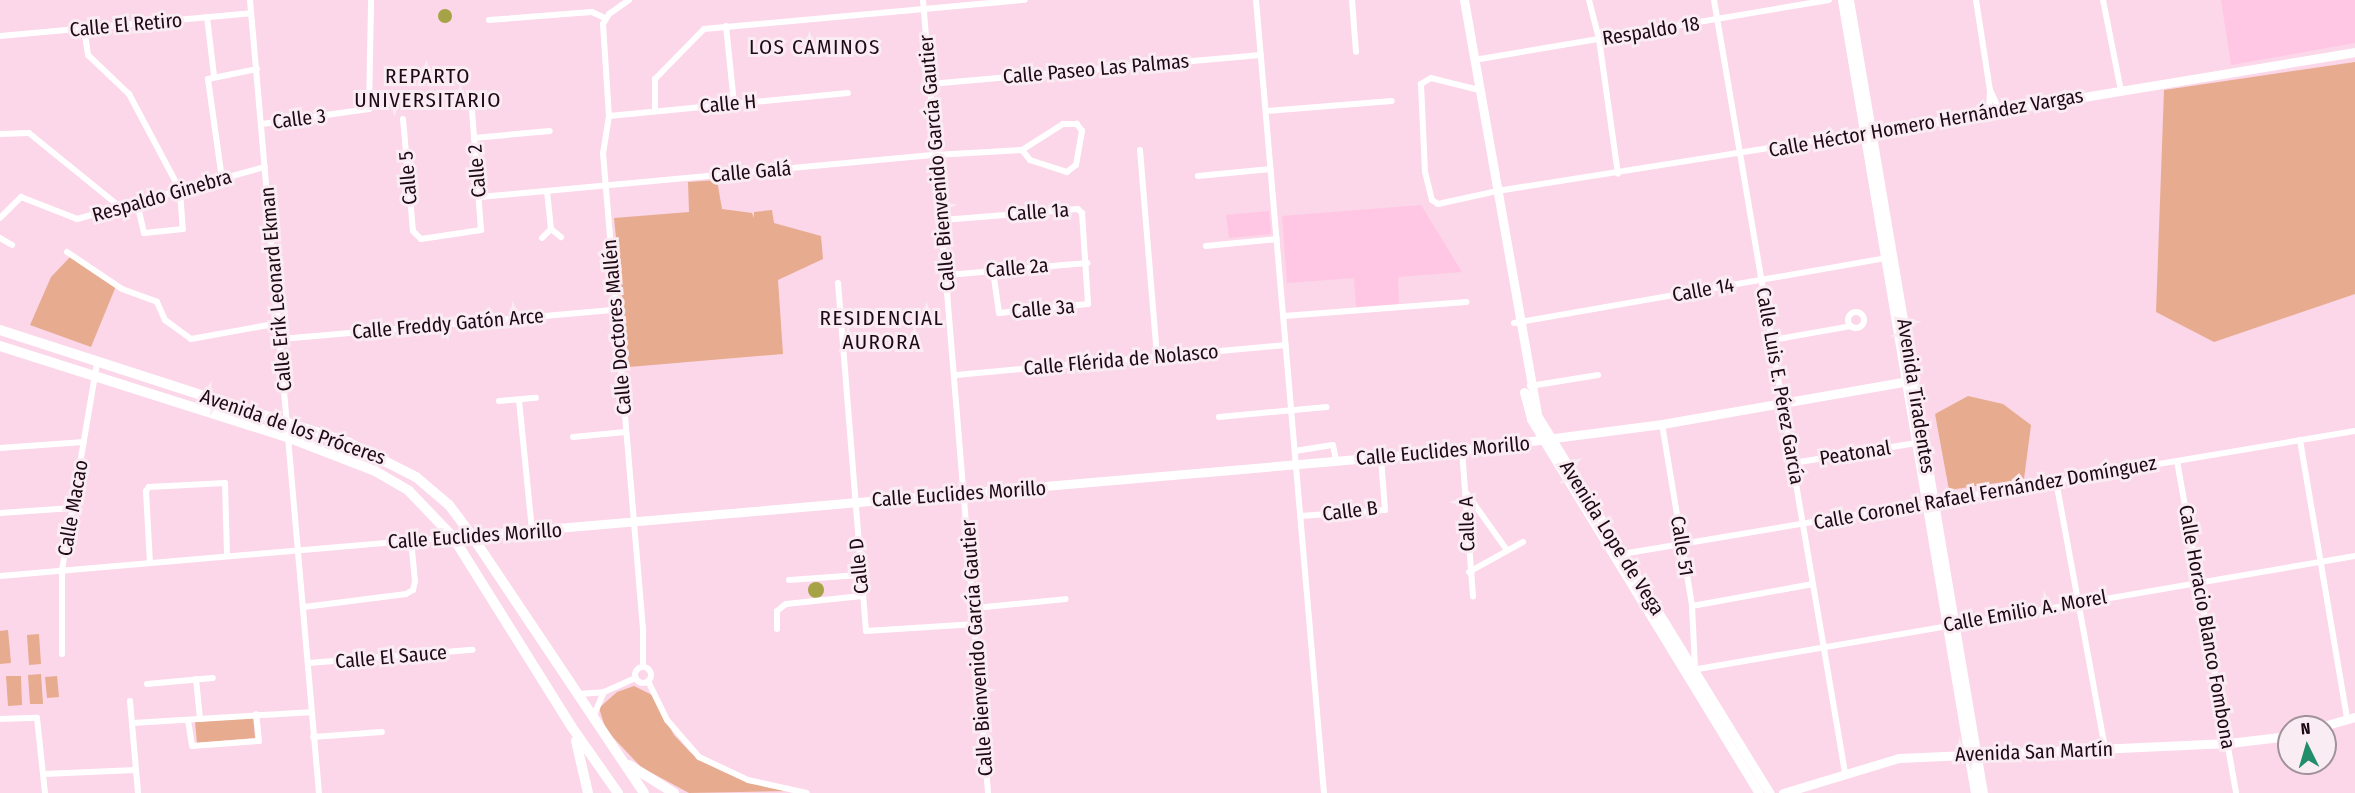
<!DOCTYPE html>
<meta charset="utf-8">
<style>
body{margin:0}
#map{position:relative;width:2355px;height:793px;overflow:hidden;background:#fcd6e9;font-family:"Fira Sans Condensed",sans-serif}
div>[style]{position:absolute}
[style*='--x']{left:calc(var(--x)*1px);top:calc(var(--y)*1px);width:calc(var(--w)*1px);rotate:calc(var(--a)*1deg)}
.built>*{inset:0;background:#ffc7e3}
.green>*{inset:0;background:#e7ac8f}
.water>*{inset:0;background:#a6a246}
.round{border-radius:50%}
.street>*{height:6px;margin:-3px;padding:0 3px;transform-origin:3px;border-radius:3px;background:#fff}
.street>.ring{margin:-3px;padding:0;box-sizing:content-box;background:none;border:6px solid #fff;border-radius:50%}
.secondary>*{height:9px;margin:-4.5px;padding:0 4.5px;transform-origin:4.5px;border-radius:4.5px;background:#fff}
.primary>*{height:10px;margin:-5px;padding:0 5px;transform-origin:5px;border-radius:5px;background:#fff}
span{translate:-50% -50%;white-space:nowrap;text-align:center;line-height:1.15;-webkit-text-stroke:6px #f9ecf2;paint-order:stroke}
.street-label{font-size:20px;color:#1e0915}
.neighbourhood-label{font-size:21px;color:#1e0915;letter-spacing:1.5px}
.north{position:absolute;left:2277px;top:715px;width:60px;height:60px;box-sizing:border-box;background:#f9ecf2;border:2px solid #a1919a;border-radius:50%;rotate:355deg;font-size:16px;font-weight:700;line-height:24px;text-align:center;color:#1e0915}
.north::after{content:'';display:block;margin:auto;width:21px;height:27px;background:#228d6b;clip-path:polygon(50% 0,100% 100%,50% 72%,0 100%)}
</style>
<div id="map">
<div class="built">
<div style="clip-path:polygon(2221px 0,2355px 0,2355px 43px,2231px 65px)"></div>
<div style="clip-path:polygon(1421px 205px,1462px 272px,1398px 277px,1399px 304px,1356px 307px,1354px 278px,1287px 283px,1282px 216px)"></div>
<div style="clip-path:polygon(1269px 211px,1271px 234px,1229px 238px,1226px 215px)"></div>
</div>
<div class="green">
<div style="clip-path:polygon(2355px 62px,2355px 294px,2214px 342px,2156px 312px,2164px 90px)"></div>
<div style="clip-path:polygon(717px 180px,722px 209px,752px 213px,754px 218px,754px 212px,772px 210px,774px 223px,821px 236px,823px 259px,778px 280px,783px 354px,629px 367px,614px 218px,689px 212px,688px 182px)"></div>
<div style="clip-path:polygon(71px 256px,116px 286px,91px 347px,30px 325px,51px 277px)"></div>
<div style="clip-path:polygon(1968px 396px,2003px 404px,2031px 425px,2024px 479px,1949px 490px,1935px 414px)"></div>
<div style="clip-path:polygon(8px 630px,11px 663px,0 664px,0 631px)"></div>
<div style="clip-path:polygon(39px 634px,41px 664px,29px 665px,27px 635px)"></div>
<div style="clip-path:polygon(41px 674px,43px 704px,30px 704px,28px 675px)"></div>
<div style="clip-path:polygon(6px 676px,21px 676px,22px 705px,8px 706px)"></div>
<div style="clip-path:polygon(57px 676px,59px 697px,47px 698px,45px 677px)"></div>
<div style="clip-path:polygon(634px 686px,652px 695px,674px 735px,691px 753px,720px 770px,793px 791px,689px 793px,641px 767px,606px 730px,599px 708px,617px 692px)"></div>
<div style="clip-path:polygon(253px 717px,255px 738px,197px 743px,195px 722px)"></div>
</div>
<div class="water">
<div class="round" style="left:438px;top:9px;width:14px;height:14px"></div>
<div class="round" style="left:808px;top:582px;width:16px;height:16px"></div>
</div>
<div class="street">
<div style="--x:250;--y:0;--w:796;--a:85.03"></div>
<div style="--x:629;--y:0;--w:24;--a:145"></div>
<div style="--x:609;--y:14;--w:12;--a:121"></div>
<div style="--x:603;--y:24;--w:92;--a:86.3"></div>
<div style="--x:609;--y:116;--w:37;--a:99"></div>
<div style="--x:603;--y:153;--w:478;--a:85.2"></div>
<div style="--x:643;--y:629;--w:38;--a:90"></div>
<div style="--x:923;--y:0;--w:796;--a:85.31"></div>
<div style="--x:1256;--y:0;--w:796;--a:85.1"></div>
<div style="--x:1352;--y:0;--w:52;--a:85.6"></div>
<div style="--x:1589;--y:0;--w:40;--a:75.6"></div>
<div style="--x:1599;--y:39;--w:136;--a:82"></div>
<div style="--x:1714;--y:0;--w:784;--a:80.38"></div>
<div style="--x:1976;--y:0;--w:91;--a:81.2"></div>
<div style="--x:1990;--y:90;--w:20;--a:93"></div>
<div style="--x:2103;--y:0;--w:93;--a:78.8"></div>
<div style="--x:207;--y:17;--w:59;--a:83.2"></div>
<div style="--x:489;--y:20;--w:103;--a:-4.4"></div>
<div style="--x:592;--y:12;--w:14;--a:25"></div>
<div style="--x:726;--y:26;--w:78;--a:84.1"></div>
<div style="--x:84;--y:29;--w:26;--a:81"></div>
<div style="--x:88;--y:55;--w:57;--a:43.6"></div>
<div style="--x:129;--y:94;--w:109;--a:62"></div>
<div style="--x:180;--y:190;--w:39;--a:86"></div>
<div style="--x:183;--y:229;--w:39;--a:174"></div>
<div style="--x:144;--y:233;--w:31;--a:-103"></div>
<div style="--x:0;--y:36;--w:252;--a:-5.2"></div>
<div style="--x:1474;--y:60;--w:360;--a:-9.6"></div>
<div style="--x:930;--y:84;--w:332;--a:-5"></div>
<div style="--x:1479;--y:90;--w:49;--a:-166"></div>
<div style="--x:1431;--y:78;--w:12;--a:149"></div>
<div style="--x:1421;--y:84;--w:88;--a:87.4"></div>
<div style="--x:1425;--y:172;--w:29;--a:76"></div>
<div style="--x:1432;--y:200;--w:7;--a:34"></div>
<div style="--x:1438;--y:204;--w:60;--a:-12.4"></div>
<div style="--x:1497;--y:191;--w:372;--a:-9"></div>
<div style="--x:1990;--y:90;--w:21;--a:65"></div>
<div style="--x:655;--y:111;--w:32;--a:-90"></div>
<div style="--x:655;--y:79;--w:70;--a:-45.6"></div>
<div style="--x:704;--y:29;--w:322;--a:-5.2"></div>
<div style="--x:1266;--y:111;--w:126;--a:-4.5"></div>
<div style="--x:609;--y:116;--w:240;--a:-5.5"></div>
<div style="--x:403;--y:119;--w:112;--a:84.9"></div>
<div style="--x:413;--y:231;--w:11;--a:45"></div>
<div style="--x:421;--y:239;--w:61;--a:-8.5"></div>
<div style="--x:481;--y:230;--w:119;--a:-94.3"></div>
<div style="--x:262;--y:124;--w:108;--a:-8"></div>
<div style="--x:369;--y:109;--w:109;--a:-88.9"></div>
<div style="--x:1;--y:134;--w:28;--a:-2"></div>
<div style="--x:29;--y:133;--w:117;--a:39.1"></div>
<div style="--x:474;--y:138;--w:76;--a:-5.3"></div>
<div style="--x:1140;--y:150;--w:207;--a:85.3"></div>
<div style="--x:1198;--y:176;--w:73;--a:-5.5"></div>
<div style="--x:222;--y:179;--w:101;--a:-98"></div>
<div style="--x:208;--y:79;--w:50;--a:-11.5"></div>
<div style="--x:547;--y:191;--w:38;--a:84"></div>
<div style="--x:551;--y:229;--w:13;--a:39"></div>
<div style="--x:480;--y:197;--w:457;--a:-5.3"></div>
<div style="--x:935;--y:155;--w:87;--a:-3.3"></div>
<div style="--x:1022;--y:150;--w:13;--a:51"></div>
<div style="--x:1030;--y:160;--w:39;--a:18"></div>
<div style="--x:1067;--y:172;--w:11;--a:-38"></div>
<div style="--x:1076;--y:165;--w:35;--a:-80"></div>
<div style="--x:1082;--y:131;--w:9;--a:-126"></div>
<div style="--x:1077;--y:124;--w:14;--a:180"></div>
<div style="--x:1063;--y:124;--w:49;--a:147.6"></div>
<div style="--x:0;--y:218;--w:30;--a:-45"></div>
<div style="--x:21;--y:197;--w:60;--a:21.4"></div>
<div style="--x:77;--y:219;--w:195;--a:-15.5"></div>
<div style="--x:942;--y:220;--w:136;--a:-4.6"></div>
<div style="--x:1078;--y:209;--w:6;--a:45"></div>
<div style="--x:1082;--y:213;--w:91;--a:86.2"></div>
<div style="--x:1088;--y:304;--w:89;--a:174.2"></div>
<div style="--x:999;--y:313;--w:42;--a:-98.1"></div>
<div style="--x:0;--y:238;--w:14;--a:30"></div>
<div style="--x:542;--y:238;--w:13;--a:-45"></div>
<div style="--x:1206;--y:246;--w:71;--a:-5.6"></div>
<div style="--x:67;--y:252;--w:66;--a:33.9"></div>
<div style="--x:122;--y:289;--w:37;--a:20"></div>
<div style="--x:157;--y:302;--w:20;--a:66"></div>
<div style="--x:165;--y:320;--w:32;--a:36"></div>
<div style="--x:191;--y:339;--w:90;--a:-10.2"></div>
<div style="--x:947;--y:275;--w:141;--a:-4.9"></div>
<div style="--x:838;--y:283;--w:349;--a:85.4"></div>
<div style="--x:866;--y:631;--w:110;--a:-3.6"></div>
<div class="ring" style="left:1848px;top:312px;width:10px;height:10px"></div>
<div style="--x:1284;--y:316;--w:183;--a:-4.4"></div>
<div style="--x:1514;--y:323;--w:380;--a:-9.9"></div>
<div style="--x:281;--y:339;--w:335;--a:-5"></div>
<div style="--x:1772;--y:340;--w:80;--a:-10"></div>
<div style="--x:956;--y:375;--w:331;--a:-5.2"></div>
<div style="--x:1530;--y:386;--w:69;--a:-9.2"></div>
<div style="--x:519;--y:400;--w:132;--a:84.3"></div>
<div style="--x:499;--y:401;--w:37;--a:-5"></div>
<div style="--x:1219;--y:417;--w:108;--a:-5.3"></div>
<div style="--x:1662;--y:424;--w:184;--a:80.6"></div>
<div style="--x:1692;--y:606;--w:62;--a:87.2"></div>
<div style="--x:573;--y:437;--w:53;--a:-5.4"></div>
<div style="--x:2300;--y:440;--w:283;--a:80.4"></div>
<div style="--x:0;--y:448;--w:84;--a:-4.1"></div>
<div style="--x:1462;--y:450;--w:147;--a:85.7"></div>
<div style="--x:1295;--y:451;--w:38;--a:-9"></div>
<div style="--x:1333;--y:445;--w:16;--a:79"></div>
<div style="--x:2177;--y:461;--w:337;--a:79.9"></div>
<div style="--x:1793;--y:463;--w:125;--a:-9.2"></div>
<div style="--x:2056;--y:481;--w:272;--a:79.6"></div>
<div style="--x:1467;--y:494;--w:69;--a:54.5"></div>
<div style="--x:0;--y:513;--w:72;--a:-4"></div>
<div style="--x:1301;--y:516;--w:84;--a:-4.1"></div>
<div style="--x:1385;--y:510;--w:52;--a:-94.4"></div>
<div style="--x:1622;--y:554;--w:743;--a:-9.53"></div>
<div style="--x:150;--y:563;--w:72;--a:-93.2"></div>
<div style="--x:146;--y:491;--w:5;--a:-53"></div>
<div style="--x:149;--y:487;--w:76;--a:-3"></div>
<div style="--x:225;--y:483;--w:73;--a:88.4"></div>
<div style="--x:1469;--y:572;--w:62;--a:-29.1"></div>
<div style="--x:0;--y:576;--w:455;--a:-4.9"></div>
<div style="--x:789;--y:580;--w:71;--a:-4"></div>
<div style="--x:1692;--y:606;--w:123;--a:-10.3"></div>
<div style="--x:304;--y:607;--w:103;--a:-7.3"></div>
<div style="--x:406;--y:594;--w:8;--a:-30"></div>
<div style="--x:413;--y:590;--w:9;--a:-77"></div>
<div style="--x:415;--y:581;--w:41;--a:-95.6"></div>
<div style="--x:975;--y:608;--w:91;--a:-5.6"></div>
<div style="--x:777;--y:629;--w:18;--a:-90"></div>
<div style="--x:777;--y:611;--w:11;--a:-38"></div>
<div style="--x:786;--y:604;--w:76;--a:-6"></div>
<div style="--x:62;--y:654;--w:84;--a:-90"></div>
<div style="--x:62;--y:570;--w:210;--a:-80.4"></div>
<div style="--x:309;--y:663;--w:164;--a:-4.6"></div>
<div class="ring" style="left:635px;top:667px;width:10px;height:10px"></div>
<div style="--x:1692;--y:670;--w:673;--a:-9.76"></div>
<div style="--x:196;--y:679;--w:40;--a:84.3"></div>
<div style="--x:648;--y:681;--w:43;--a:64"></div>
<div style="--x:667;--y:720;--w:49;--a:49.1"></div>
<div style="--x:699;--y:757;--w:54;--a:25.1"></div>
<div style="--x:748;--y:780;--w:60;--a:12.4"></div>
<div style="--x:147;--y:684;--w:66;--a:-5.2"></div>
<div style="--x:578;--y:694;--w:26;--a:-4"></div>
<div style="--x:604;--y:692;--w:35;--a:-24"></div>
<div style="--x:130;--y:701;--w:92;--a:85"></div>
<div style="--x:594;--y:715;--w:25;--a:-67"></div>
<div style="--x:0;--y:719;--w:37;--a:-2"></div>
<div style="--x:37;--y:718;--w:75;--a:83.9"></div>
<div style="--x:188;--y:720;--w:26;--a:81"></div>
<div style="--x:192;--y:746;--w:67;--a:-4.3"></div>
<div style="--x:259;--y:741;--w:27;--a:-96"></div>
<div style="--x:133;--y:723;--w:178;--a:-3.5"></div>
<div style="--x:313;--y:737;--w:69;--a:-4.1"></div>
<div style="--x:44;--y:774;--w:92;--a:-2.5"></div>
</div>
<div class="secondary">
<div style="--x:1464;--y:0;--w:421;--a:80"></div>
<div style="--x:1537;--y:415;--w:444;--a:58.4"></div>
<div style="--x:1842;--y:0;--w:804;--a:80.48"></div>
<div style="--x:1849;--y:0;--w:804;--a:80.41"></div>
<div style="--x:1866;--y:133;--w:496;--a:-9.4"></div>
<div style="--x:1524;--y:392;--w:28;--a:75"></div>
<div style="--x:1531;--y:419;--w:26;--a:59"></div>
<div style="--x:1544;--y:441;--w:412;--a:58.6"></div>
<div style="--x:453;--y:537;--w:1013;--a:-4.93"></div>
<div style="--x:1462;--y:450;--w:202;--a:-7.4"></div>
<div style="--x:1662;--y:424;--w:256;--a:-9.9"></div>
<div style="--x:2320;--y:727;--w:36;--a:-16"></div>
<div style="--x:1783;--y:793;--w:121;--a:-16.8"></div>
<div style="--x:1899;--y:758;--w:330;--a:-2.6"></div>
<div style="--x:2229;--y:743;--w:60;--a:-6.7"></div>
</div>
<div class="primary">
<div style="--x:0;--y:330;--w:367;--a:17.9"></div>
<div style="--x:349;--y:443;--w:75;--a:26.9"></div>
<div style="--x:416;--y:477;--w:43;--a:40.3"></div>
<div style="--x:449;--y:505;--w:39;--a:53"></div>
<div style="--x:472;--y:536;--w:309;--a:56.2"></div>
<div style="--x:0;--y:346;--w:304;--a:17.6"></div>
<div style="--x:290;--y:438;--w:91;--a:21.2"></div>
<div style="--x:375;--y:471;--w:39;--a:30"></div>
<div style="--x:409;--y:491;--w:64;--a:46.3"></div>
<div style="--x:453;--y:537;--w:223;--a:58"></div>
<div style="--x:571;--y:726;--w:82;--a:55"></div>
<div style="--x:576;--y:741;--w:53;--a:77"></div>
<div style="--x:629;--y:765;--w:53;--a:31.9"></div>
</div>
<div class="street-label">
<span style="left:126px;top:25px;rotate:-5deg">Calle El Retiro</span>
<span style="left:1651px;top:31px;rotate:-9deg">Respaldo 18</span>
<span style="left:1096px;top:69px;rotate:-5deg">Calle Paseo Las Palmas</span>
<span style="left:728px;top:104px;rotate:-5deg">Calle H</span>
<span style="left:299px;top:119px;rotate:-7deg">Calle 3</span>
<span style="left:1926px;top:123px;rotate:-10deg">Calle Héctor Homero Hernández Vargas</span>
<span style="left:937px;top:163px;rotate:-95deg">Calle Bienvenido García Gautier</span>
<span style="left:477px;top:171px;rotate:-95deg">Calle 2</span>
<span style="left:751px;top:172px;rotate:-5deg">Calle Galá</span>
<span style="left:408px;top:178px;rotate:-95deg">Calle 5</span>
<span style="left:162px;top:196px;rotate:-16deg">Respaldo Ginebra</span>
<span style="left:1038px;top:212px;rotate:-4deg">Calle 1a</span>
<span style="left:1017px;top:268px;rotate:-5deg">Calle 2a</span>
<span style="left:276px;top:289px;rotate:-95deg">Calle Erik Leonard Ekman</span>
<span style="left:1703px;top:290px;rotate:-10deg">Calle 14</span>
<span style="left:1043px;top:309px;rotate:-5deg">Calle 3a</span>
<span style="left:448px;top:324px;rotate:-5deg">Calle Freddy Gatón Arce</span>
<span style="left:617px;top:327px;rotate:-95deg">Calle Doctores Mallén</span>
<span style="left:1121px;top:360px;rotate:-5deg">Calle Flérida de Nolasco</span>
<span style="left:1780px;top:386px;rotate:80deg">Calle Luis E. Pérez García</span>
<span style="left:1916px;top:396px;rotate:81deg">Avenida Tiradentes</span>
<span style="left:293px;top:427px;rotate:19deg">Avenida de los Próceres</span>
<span style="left:1443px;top:451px;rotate:-5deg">Calle Euclides Morillo</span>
<span style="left:1855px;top:453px;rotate:-9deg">Peatonal</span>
<span style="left:1985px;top:493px;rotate:-10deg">Calle Coronel Rafael Fernández Domínguez</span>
<span style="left:959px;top:494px;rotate:-4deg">Calle Euclides Morillo</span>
<span style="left:73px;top:508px;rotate:-80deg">Calle Macao</span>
<span style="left:1350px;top:511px;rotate:-7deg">Calle B</span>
<span style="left:1467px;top:524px;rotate:-92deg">Calle A</span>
<span style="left:475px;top:536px;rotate:-4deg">Calle Euclides Morillo</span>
<span style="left:1612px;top:538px;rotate:58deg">Avenida Lope de Vega</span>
<span style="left:1682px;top:546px;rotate:81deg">Calle 51</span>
<span style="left:859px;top:566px;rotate:-96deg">Calle D</span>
<span style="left:2025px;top:611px;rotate:-10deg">Calle Emilio A. Morel</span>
<span style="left:2207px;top:627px;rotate:80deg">Calle Horacio Blanco Fombona</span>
<span style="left:977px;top:648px;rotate:-94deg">Calle Bienvenido García Gautier</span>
<span style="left:391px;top:657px;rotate:-5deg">Calle El Sauce</span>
<span style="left:2034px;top:752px;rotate:-2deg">Avenida San Martín</span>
</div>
<div class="neighbourhood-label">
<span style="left:815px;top:47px">LOS CAMINOS</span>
<span style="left:428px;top:88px">REPARTO<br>UNIVERSITARIO</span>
<span style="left:882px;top:330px">RESIDENCIAL<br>AURORA</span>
</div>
<div class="north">N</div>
</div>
